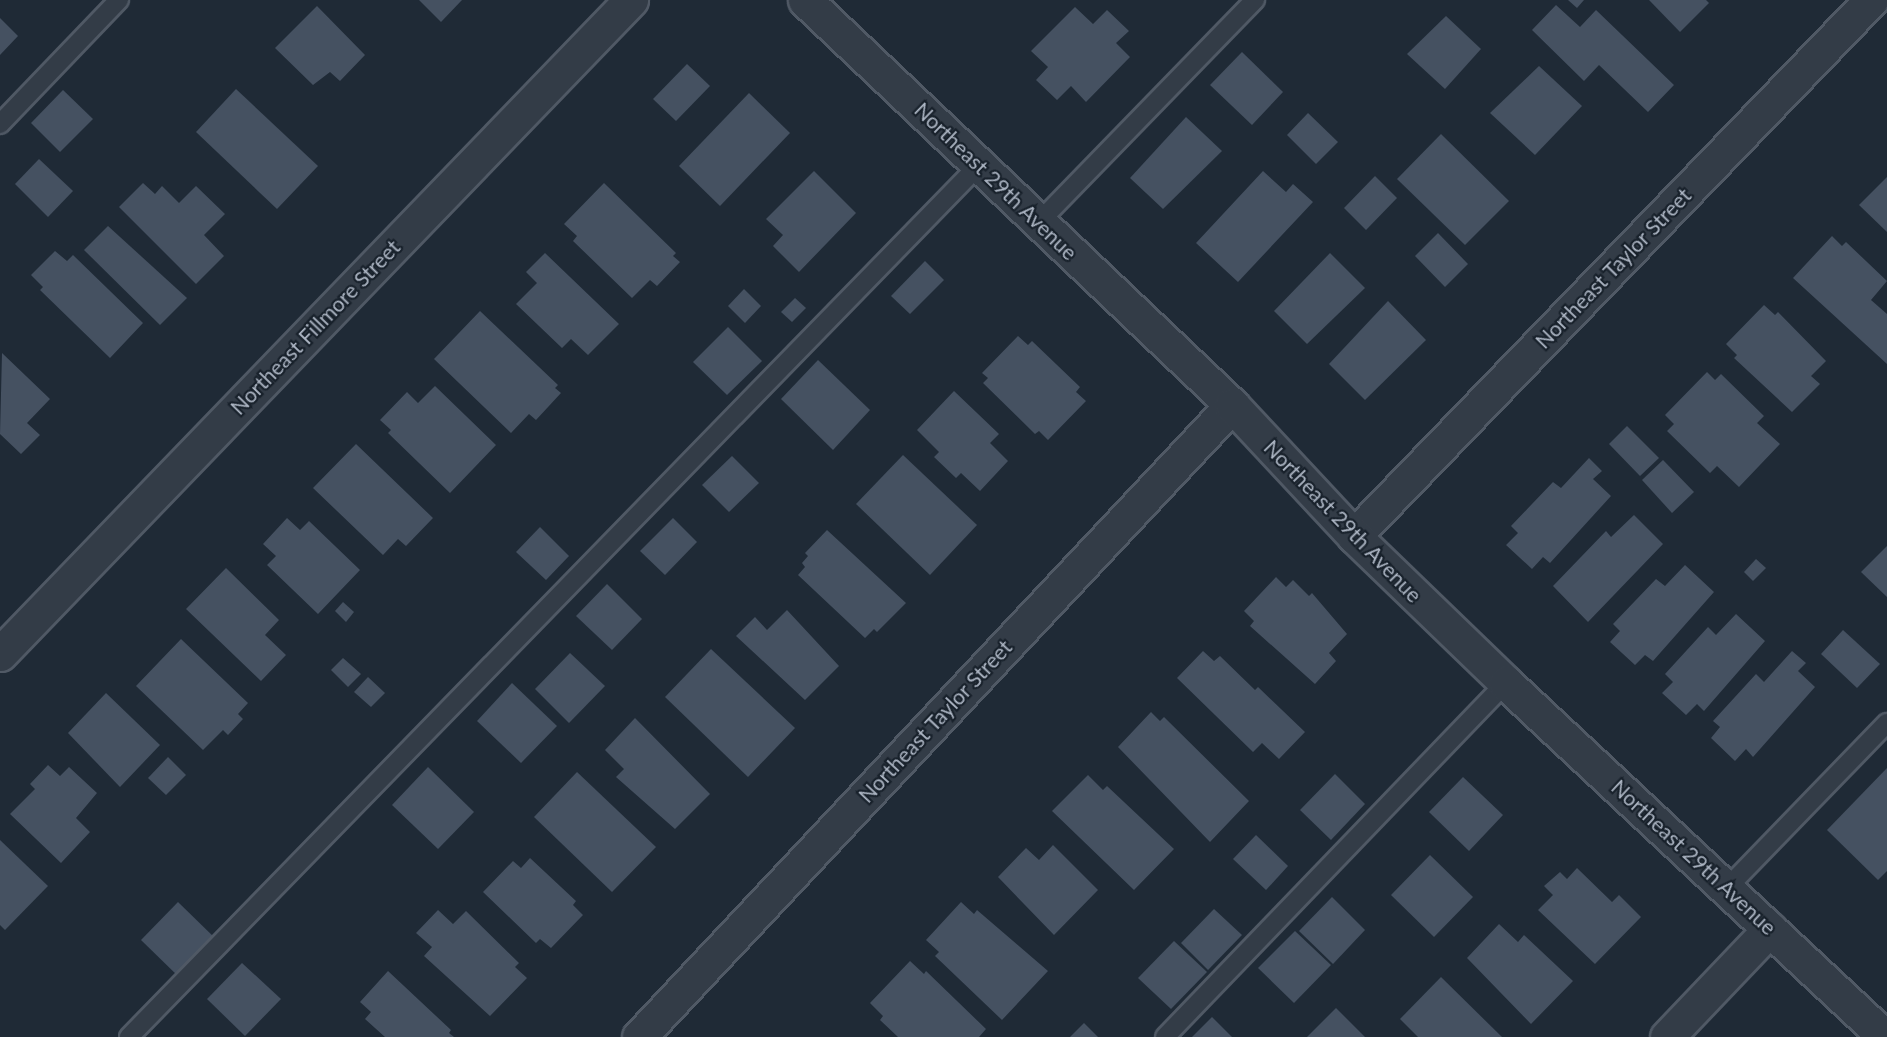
<!DOCTYPE html>
<style>
body{margin:0}
#map{position:relative;width:1887px;height:1037px;overflow:hidden;background:#1f2a36;font-family:Lato,sans-serif}
div>[style]{position:absolute}
[style*='--x']{left:calc(var(--x)*1px);top:calc(var(--y)*1px);width:calc(var(--w)*1px);rotate:calc(var(--a)*1deg)}
.building>*{inset:0;background:#455161}
.roads{filter:drop-shadow(2px 0 #505965) drop-shadow(-2px 0 #505965) drop-shadow(0 2px #505965) drop-shadow(0 -2px #505965)}
.service>*{height:18px;margin:-9px;padding:0 9px;transform-origin:9px;border-radius:9px;background:#333c47}
.minor>*{height:33px;margin:-16.5px;padding:0 16.5px;transform-origin:16.5px;border-radius:16.5px;background:#333c47}
.tertiary>*{height:33px;margin:-16.5px;padding:0 16.5px;transform-origin:16.5px;border-radius:16.5px;background:#333c47}
span{translate:-50% -50%;white-space:nowrap;text-align:center;line-height:1.15;-webkit-text-stroke:4.5px #18212b;paint-order:stroke}
.street-label{font-size:21px;color:#adb6c4}
</style>
<div id="map">
<div class="building">
<div style="clip-path:polygon(419px 0,462px 0,441px 22px)"></div>
<div style="clip-path:polygon(1568px 0,1584px 0,1577px 8px)"></div>
<div style="clip-path:polygon(1649px 0,1706px 0,1709px 3px,1680px 32px)"></div>
<div style="clip-path:polygon(1556px 5px,1580px 27px,1596px 10px,1674px 85px,1648px 112px,1599px 65px,1584px 81px,1532px 30px)"></div>
<div style="clip-path:polygon(317px 6px,365px 55px,340px 81px,330px 72px,313px 85px,275px 48px)"></div>
<div style="clip-path:polygon(1075px 7px,1093px 24px,1107px 10px,1129px 31px,1116px 43px,1130px 57px,1086px 102px,1071px 86px,1057px 100px,1036px 80px,1048px 67px,1031px 51px)"></div>
<div style="clip-path:polygon(1446px 16px,1481px 49px,1445px 89px,1407px 54px)"></div>
<div style="clip-path:polygon(0 18px,18px 36px,0 55px)"></div>
<div style="clip-path:polygon(1242px 52px,1283px 92px,1252px 125px,1210px 85px)"></div>
<div style="clip-path:polygon(687px 64px,710px 86px,676px 121px,653px 99px)"></div>
<div style="clip-path:polygon(1539px 66px,1582px 106px,1535px 155px,1490px 113px)"></div>
<div style="clip-path:polygon(236px 89px,318px 166px,277px 209px,196px 132px)"></div>
<div style="clip-path:polygon(63px 90px,93px 119px,60px 152px,31px 123px)"></div>
<div style="clip-path:polygon(749px 93px,790px 133px,720px 206px,679px 166px)"></div>
<div style="clip-path:polygon(1308px 113px,1338px 142px,1316px 164px,1287px 135px)"></div>
<div style="clip-path:polygon(1186px 117px,1222px 151px,1163px 209px,1130px 178px)"></div>
<div style="clip-path:polygon(1441px 134px,1509px 201px,1465px 245px,1397px 179px)"></div>
<div style="clip-path:polygon(39px 159px,73px 191px,48px 217px,15px 184px)"></div>
<div style="clip-path:polygon(814px 171px,856px 213px,799px 272px,773px 246px,783px 235px,766px 219px)"></div>
<div style="clip-path:polygon(1263px 171px,1286px 192px,1293px 184px,1313px 202px,1238px 282px,1196px 243px)"></div>
<div style="clip-path:polygon(1375px 176px,1397px 198px,1366px 230px,1344px 208px)"></div>
<div style="clip-path:polygon(1887px 177px,1887px 232px,1859px 205px)"></div>
<div style="clip-path:polygon(143px 183px,155px 194px,162px 186px,179px 203px,196px 186px,225px 214px,204px 235px,224px 256px,196px 284px,119px 207px)"></div>
<div style="clip-path:polygon(604px 183px,676px 253px,673px 256px,680px 262px,657px 286px,650px 280px,632px 298px,573px 241px,577px 236px,564px 224px)"></div>
<div style="clip-path:polygon(108px 226px,187px 298px,160px 325px,84px 250px)"></div>
<div style="clip-path:polygon(1438px 233px,1468px 264px,1445px 287px,1415px 256px)"></div>
<div style="clip-path:polygon(1832px 236px,1842px 246px,1846px 242px,1887px 281px,1871px 300px,1887px 314px,1887px 364px,1793px 278px)"></div>
<div style="clip-path:polygon(55px 251px,67px 261px,73px 255px,143px 323px,110px 358px,40px 290px,43px 287px,31px 275px)"></div>
<div style="clip-path:polygon(545px 253px,619px 324px,588px 355px,571px 339px,562px 348px,516px 304px,537px 283px,526px 272px)"></div>
<div style="clip-path:polygon(1330px 253px,1365px 288px,1307px 344px,1274px 311px)"></div>
<div style="clip-path:polygon(925px 261px,944px 280px,910px 314px,891px 296px)"></div>
<div style="clip-path:polygon(744px 289px,761px 306px,745px 323px,728px 306px)"></div>
<div style="clip-path:polygon(795px 298px,806px 308px,792px 322px,781px 312px)"></div>
<div style="clip-path:polygon(1388px 301px,1426px 340px,1365px 400px,1329px 364px)"></div>
<div style="clip-path:polygon(1764px 305px,1775px 315px,1778px 312px,1826px 361px,1811px 376px,1820px 384px,1792px 412px,1734px 358px,1737px 355px,1726px 344px)"></div>
<div style="clip-path:polygon(480px 311px,558px 385px,555px 388px,561px 393px,536px 420px,529px 414px,511px 433px,434px 359px)"></div>
<div style="clip-path:polygon(728px 327px,762px 361px,727px 395px,693px 362px)"></div>
<div style="clip-path:polygon(1018px 336px,1028px 345px,1032px 341px,1080px 387px,1076px 392px,1086px 401px,1048px 440px,1039px 431px,1035px 434px,983px 383px,988px 378px,982px 373px)"></div>
<div style="clip-path:polygon(2px 353px,50px 399px,27px 423px,40px 435px,21px 454px,0 434px)"></div>
<div style="clip-path:polygon(818px 360px,870px 410px,833px 450px,781px 399px)"></div>
<div style="clip-path:polygon(1707px 372px,1715px 380px,1721px 374px,1764px 416px,1757px 423px,1780px 444px,1739px 487px,1717px 466px,1710px 473px,1667px 431px,1674px 424px,1665px 415px)"></div>
<div style="clip-path:polygon(435px 386px,496px 445px,450px 493px,388px 433px,391px 430px,380px 420px,407px 392px,418px 403px)"></div>
<div style="clip-path:polygon(954px 391px,999px 434px,990px 443px,1008px 461px,980px 491px,961px 473px,956px 478px,934px 457px,939px 452px,917px 430px)"></div>
<div style="clip-path:polygon(1627px 426px,1659px 458px,1640px 476px,1609px 444px)"></div>
<div style="clip-path:polygon(356px 444px,433px 518px,406px 546px,398px 539px,383px 555px,313px 488px)"></div>
<div style="clip-path:polygon(903px 455px,977px 525px,930px 575px,856px 504px)"></div>
<div style="clip-path:polygon(732px 456px,759px 483px,729px 512px,702px 485px)"></div>
<div style="clip-path:polygon(1589px 458px,1602px 471px,1593px 479px,1611px 496px,1550px 563px,1543px 557px,1532px 569px,1506px 545px,1518px 533px,1511px 526px,1553px 482px,1561px 488px)"></div>
<div style="clip-path:polygon(1663px 460px,1694px 492px,1672px 513px,1642px 480px)"></div>
<div style="clip-path:polygon(1634px 515px,1663px 544px,1588px 622px,1553px 586px,1606px 531px,1611px 537px)"></div>
<div style="clip-path:polygon(287px 518px,300px 530px,309px 521px,360px 570px,318px 614px,267px 565px,276px 556px,263px 544px)"></div>
<div style="clip-path:polygon(673px 518px,697px 542px,665px 575px,640px 551px)"></div>
<div style="clip-path:polygon(540px 527px,569px 556px,546px 580px,516px 552px)"></div>
<div style="clip-path:polygon(827px 530px,906px 603px,877px 632px,874px 629px,865px 638px,798px 575px,805px 567px,802px 563px,808px 556px,805px 553px)"></div>
<div style="clip-path:polygon(1887px 546px,1887px 597px,1861px 572px)"></div>
<div style="clip-path:polygon(1756px 559px,1766px 568px,1753px 581px,1744px 572px)"></div>
<div style="clip-path:polygon(1685px 565px,1714px 592px,1653px 661px,1645px 655px,1635px 665px,1610px 642px,1620px 631px,1613px 624px,1656px 579px,1665px 586px)"></div>
<div style="clip-path:polygon(226px 568px,279px 620px,265px 635px,286px 655px,261px 681px,186px 609px)"></div>
<div style="clip-path:polygon(1276px 577px,1286px 587px,1293px 580px,1309px 596px,1312px 593px,1347px 634px,1329px 653px,1336px 661px,1315px 684px,1250px 626px,1254px 621px,1244px 611px)"></div>
<div style="clip-path:polygon(607px 584px,642px 619px,612px 650px,576px 616px)"></div>
<div style="clip-path:polygon(343px 602px,354px 612px,346px 622px,335px 611px)"></div>
<div style="clip-path:polygon(787px 610px,839px 666px,805px 700px,736px 636px,755px 617px,767px 630px)"></div>
<div style="clip-path:polygon(1736px 614px,1765px 641px,1704px 711px,1697px 704px,1686px 715px,1662px 693px,1673px 682px,1665px 674px,1708px 627px,1716px 635px)"></div>
<div style="clip-path:polygon(1843px 630px,1880px 664px,1857px 688px,1821px 654px)"></div>
<div style="clip-path:polygon(181px 639px,248px 703px,238px 714px,243px 719px,228px 735px,223px 730px,203px 750px,136px 686px)"></div>
<div style="clip-path:polygon(711px 649px,795px 728px,748px 777px,665px 697px)"></div>
<div style="clip-path:polygon(1203px 651px,1214px 661px,1220px 656px,1255px 690px,1258px 687px,1305px 732px,1279px 759px,1262px 743px,1253px 752px,1177px 678px)"></div>
<div style="clip-path:polygon(1792px 651px,1806px 663px,1798px 671px,1815px 687px,1753px 757px,1746px 749px,1735px 761px,1711px 738px,1720px 727px,1713px 721px,1756px 674px,1764px 682px)"></div>
<div style="clip-path:polygon(570px 653px,605px 686px,569px 723px,535px 689px)"></div>
<div style="clip-path:polygon(343px 658px,361px 674px,348px 687px,331px 670px)"></div>
<div style="clip-path:polygon(368px 677px,385px 693px,371px 707px,354px 692px)"></div>
<div style="clip-path:polygon(512px 683px,557px 726px,521px 763px,477px 721px)"></div>
<div style="clip-path:polygon(106px 693px,160px 745px,120px 787px,68px 733px)"></div>
<div style="clip-path:polygon(1151px 712px,1160px 721px,1164px 717px,1249px 801px,1210px 842px,1118px 747px)"></div>
<div style="clip-path:polygon(635px 718px,710px 794px,675px 829px,616px 777px,624px 769px,605px 750px)"></div>
<div style="clip-path:polygon(168px 757px,186px 775px,166px 795px,148px 778px)"></div>
<div style="clip-path:polygon(48px 765px,60px 776px,69px 767px,97px 793px,76px 818px,90px 832px,61px 863px,10px 814px,35px 789px,30px 784px)"></div>
<div style="clip-path:polygon(428px 767px,474px 812px,438px 849px,392px 805px)"></div>
<div style="clip-path:polygon(1887px 768px,1887px 871px,1878px 880px,1827px 830px)"></div>
<div style="clip-path:polygon(577px 772px,656px 847px,612px 892px,534px 817px)"></div>
<div style="clip-path:polygon(1335px 774px,1365px 804px,1331px 840px,1300px 810px)"></div>
<div style="clip-path:polygon(1088px 775px,1103px 790px,1107px 786px,1174px 849px,1134px 890px,1052px 811px)"></div>
<div style="clip-path:polygon(1463px 777px,1503px 815px,1469px 851px,1429px 812px)"></div>
<div style="clip-path:polygon(1256px 835px,1288px 866px,1266px 890px,1233px 859px)"></div>
<div style="clip-path:polygon(0 840px,48px 886px,5px 930px,0 925px)"></div>
<div style="clip-path:polygon(1053px 845px,1098px 890px,1054px 935px,998px 877px,1026px 848px,1039px 860px)"></div>
<div style="clip-path:polygon(1430px 855px,1473px 897px,1434px 937px,1391px 895px)"></div>
<div style="clip-path:polygon(530px 858px,576px 901px,573px 905px,583px 915px,551px 948px,540px 939px,536px 943px,483px 892px,513px 861px,521px 868px)"></div>
<div style="clip-path:polygon(1577px 868px,1612px 902px,1619px 895px,1641px 917px,1595px 964px,1538px 910px,1553px 895px,1544px 886px,1560px 872px,1567px 879px)"></div>
<div style="clip-path:polygon(1332px 897px,1365px 930px,1333px 964px,1299px 931px)"></div>
<div style="clip-path:polygon(178px 902px,218px 941px,181px 979px,141px 940px)"></div>
<div style="clip-path:polygon(961px 902px,974px 914px,977px 910px,1048px 971px,1002px 1020px,935px 956px,939px 952px,926px 940px)"></div>
<div style="clip-path:polygon(1214px 909px,1242px 935px,1208px 970px,1181px 943px)"></div>
<div style="clip-path:polygon(438px 910px,453px 924px,466px 911px,519px 963px,515px 967px,527px 978px,490px 1016px,424px 956px,432px 947px,416px 933px)"></div>
<div style="clip-path:polygon(1499px 924px,1518px 942px,1524px 935px,1573px 981px,1531px 1024px,1467px 958px)"></div>
<div style="clip-path:polygon(1295px 931px,1331px 965px,1294px 1003px,1258px 968px)"></div>
<div style="clip-path:polygon(1174px 941px,1207px 972px,1171px 1009px,1138px 978px)"></div>
<div style="clip-path:polygon(910px 961px,924px 974px,926px 971px,986px 1029px,979px 1037px,898px 1037px,880px 1020px,883px 1016px,870px 1003px)"></div>
<div style="clip-path:polygon(242px 963px,281px 999px,245px 1036px,207px 999px)"></div>
<div style="clip-path:polygon(388px 971px,451px 1030px,449px 1033px,454px 1037px,385px 1037px,365px 1019px,371px 1012px,360px 1002px)"></div>
<div style="clip-path:polygon(1441px 977px,1502px 1037px,1418px 1037px,1400px 1019px)"></div>
<div style="clip-path:polygon(1336px 1008px,1365px 1037px,1307px 1037px)"></div>
<div style="clip-path:polygon(1212px 1017px,1232px 1037px,1192px 1037px)"></div>
<div style="clip-path:polygon(1084px 1023px,1098px 1037px,1070px 1037px)"></div>
</div>
<div class="roads">
<div class="service">
<div style="--x:0;--y:124;--w:172;--a:-46.2"></div>
<div style="--x:1039;--y:222;--w:310;--a:-45.8"></div>
<div style="--x:1727;--y:888;--w:230;--a:-45.9"></div>
<div style="--x:129;--y:1037;--w:1218;--a:-45.73"></div>
<div style="--x:1165;--y:1037;--w:492;--a:-46.1"></div>
</div>
<div class="minor">
<div style="--x:1354;--y:536;--w:745;--a:-46.03"></div>
<div style="--x:0;--y:654;--w:909;--a:-46.03"></div>
<div style="--x:639;--y:1037;--w:867;--a:-46.82"></div>
<div style="--x:1667;--y:1037;--w:149;--a:-46.4"></div>
</div>
<div class="tertiary">
<div style="--x:805;--y:0;--w:589;--a:43.49"></div>
<div style="--x:1232;--y:405;--w:179;--a:47"></div>
<div style="--x:1354;--y:536;--w:211;--a:44"></div>
<div style="--x:1506;--y:683;--w:519;--a:43.05"></div>
</div>
</div>
<div class="street-label">
<span style="left:996px;top:181px;rotate:44deg">Northeast 29th Avenue</span>
<span style="left:1613px;top:268px;rotate:-46deg">Northeast Taylor Street</span>
<span style="left:315px;top:327px;rotate:-46deg">Northeast Fillmore Street</span>
<span style="left:1343px;top:521px;rotate:46deg">Northeast 29th Avenue</span>
<span style="left:935px;top:721px;rotate:-47deg">Northeast Taylor Street</span>
<span style="left:1694px;top:857px;rotate:43deg">Northeast 29th Avenue</span>
</div>
</div>
